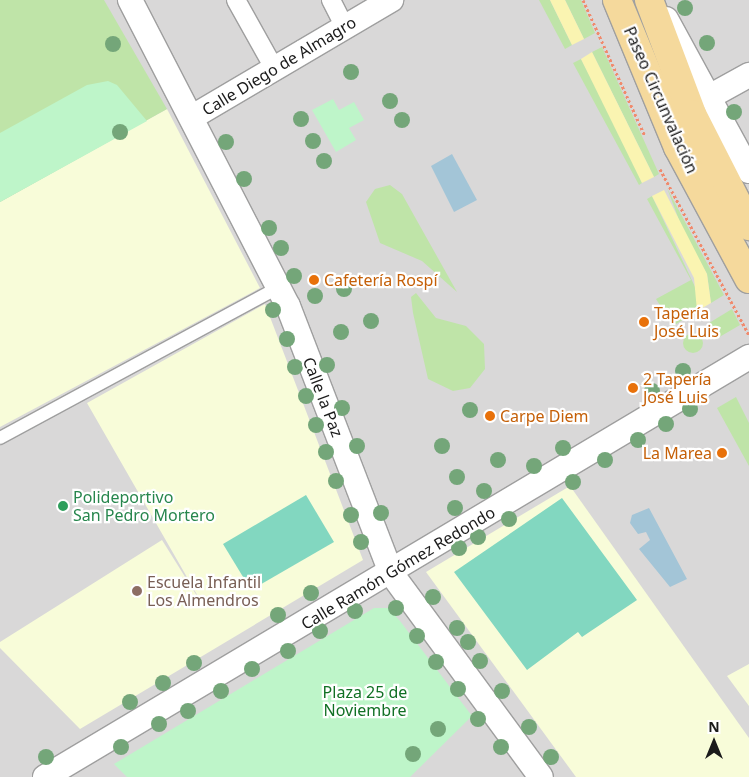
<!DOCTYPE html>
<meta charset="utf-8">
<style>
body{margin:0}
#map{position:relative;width:749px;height:777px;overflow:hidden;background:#ece9e1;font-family:"Noto Sans",sans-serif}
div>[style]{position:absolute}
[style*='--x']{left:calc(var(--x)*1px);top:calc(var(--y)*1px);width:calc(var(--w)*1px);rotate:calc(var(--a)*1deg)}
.residential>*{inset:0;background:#d9d8d8}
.education>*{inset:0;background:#f8fcd9}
.grass>*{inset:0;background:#bfe4a8}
.round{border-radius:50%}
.sand>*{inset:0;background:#faf4b1}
.park>*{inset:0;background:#bef5c9}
.pitch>*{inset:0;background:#82d7c0}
.water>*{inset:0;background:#a3c5d7}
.path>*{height:3px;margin-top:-1.5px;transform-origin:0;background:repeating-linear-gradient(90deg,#f08a6d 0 2.5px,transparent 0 5px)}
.roads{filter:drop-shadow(1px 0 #9f9f9f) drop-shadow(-1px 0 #9f9f9f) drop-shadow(0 1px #9f9f9f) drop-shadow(0 -1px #9f9f9f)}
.service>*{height:12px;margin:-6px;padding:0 6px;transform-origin:6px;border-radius:6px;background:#fff}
.pedestrian>*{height:18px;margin:-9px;padding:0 9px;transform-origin:9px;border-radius:9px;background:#fff}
.minor>*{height:24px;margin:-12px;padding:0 12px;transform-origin:12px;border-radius:12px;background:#fff}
.primary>*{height:28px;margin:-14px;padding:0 14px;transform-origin:14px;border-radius:14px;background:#f5d99c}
.trees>*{width:16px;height:16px;margin:-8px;border-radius:50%;background:#74a679}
.dots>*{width:14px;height:14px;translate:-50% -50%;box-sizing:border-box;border:2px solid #fff;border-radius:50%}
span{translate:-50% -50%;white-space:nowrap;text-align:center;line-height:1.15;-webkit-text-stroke:4.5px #fff;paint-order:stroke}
.street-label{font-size:16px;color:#1b1b1b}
.food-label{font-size:16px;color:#c56008}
.left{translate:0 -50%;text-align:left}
.right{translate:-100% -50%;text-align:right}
.leisure-label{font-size:16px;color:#27864d}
.education-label{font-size:16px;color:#785e54}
.park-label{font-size:16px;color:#117024}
.north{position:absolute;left:689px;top:717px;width:50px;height:50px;-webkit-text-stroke:4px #fff;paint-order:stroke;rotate:0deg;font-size:14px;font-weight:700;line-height:20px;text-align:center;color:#1b1b1b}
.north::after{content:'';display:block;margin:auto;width:18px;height:22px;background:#1b1b1b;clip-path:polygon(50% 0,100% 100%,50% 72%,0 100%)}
</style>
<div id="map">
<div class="residential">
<div style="clip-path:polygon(0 0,749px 0,749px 777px,0 777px)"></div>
</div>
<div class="education">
<div style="clip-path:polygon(167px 109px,260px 288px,0 427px,0 202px)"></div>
<div style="clip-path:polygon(265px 304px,363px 560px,80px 729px,0 648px,0 642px,162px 540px,207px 612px,87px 403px)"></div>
<div style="clip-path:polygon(570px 486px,749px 738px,749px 777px,576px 777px,426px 572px)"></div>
<div style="clip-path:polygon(749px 664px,749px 706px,727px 676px)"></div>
</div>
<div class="grass">
<div style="clip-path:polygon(0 0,104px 0,167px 109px,0 202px)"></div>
<div style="clip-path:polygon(539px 0,550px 0,572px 45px,565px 49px)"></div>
<div style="clip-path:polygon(565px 0,581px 0,595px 33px,584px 39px)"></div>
<div style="clip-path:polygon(602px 47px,659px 174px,654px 177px,592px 52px)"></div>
<div style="clip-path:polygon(581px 59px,628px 149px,642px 183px,639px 185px,573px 63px)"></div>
<div style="clip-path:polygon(390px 185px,402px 194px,457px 292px,422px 261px,380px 243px,366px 202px,375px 189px)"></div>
<div style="clip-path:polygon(667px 188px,724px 295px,711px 303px,707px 274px,685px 236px)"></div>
<div style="clip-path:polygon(652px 196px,697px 291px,697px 311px,673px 326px,656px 299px,691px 280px,647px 199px)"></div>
<div style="clip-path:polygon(416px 293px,436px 318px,466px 326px,484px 344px,485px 369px,470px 388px,453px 391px,428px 379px,413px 313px,411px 297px)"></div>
<div style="clip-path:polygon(732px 309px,740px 325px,716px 339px,709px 323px)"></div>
<div class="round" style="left:683px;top:333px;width:20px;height:20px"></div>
<div style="clip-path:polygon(736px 397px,749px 423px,749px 466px,717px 408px)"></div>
</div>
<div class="sand">
<div style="clip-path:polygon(550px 0,565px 0,584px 39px,572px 45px)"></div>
<div style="clip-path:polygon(592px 52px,654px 177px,642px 183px,581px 59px)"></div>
<div style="clip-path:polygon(664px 190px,707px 274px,711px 303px,697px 311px,694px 278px,652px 196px)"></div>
</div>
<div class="park">
<div style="clip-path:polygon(108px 81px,117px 85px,147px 121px,0 202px,0 133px,87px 85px)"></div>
<div style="clip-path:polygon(333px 99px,339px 110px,354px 102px,364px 120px,349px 128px,356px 140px,336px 152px,312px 110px)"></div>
<div style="clip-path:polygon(374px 608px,388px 608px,400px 621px,472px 716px,410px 777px,127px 777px,114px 764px)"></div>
</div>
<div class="pitch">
<div style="clip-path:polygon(306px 495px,334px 542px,251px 590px,223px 544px)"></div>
<div style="clip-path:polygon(562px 498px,637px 600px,582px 637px,578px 632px,527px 670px,454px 572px)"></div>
</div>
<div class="water">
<div style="clip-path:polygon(452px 154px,477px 200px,454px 212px,431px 166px)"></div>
<div style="clip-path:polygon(649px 508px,687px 579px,670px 587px,639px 549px,650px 540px,646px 532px,638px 534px,630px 523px,632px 515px)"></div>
</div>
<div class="path">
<div style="--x:583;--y:0;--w:149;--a:65.5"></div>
<div style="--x:660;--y:169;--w:188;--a:61.8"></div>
</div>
<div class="roads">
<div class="service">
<div style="--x:0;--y:438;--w:317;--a:-28.4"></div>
</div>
<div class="pedestrian">
<div style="--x:236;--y:0;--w:78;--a:60.8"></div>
<div style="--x:331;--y:0;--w:30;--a:63"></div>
</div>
<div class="minor">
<div style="--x:130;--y:0;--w:344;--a:62.7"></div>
<div style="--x:288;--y:306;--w:286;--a:68.9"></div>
<div style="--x:391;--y:573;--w:253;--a:53.7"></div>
<div style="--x:666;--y:19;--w:173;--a:61.4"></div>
<div style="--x:709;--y:97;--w:46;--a:-28.8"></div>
<div style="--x:194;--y:116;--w:229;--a:-30.5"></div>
<div style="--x:45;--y:777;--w:820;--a:-30.82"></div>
</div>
<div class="primary">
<div style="--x:617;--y:0;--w:159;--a:67.5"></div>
<div style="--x:678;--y:147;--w:150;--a:61.7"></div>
<div style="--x:649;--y:0;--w:122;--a:69.3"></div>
<div style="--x:692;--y:114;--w:126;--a:63"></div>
</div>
</div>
<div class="trees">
<div style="left:685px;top:8px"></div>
<div style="left:707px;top:43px"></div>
<div style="left:113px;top:44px"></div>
<div style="left:351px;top:72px"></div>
<div style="left:390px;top:101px"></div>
<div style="left:734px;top:112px"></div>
<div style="left:301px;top:119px"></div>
<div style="left:402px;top:120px"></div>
<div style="left:120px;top:132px"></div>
<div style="left:313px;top:141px"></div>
<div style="left:226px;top:142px"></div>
<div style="left:324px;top:161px"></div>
<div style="left:244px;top:179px"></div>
<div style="left:269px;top:228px"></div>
<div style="left:281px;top:248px"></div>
<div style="left:294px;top:276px"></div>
<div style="left:344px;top:289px"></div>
<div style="left:315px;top:296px"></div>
<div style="left:273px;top:310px"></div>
<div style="left:371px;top:321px"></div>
<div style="left:341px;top:332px"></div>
<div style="left:287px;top:339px"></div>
<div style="left:327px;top:365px"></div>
<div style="left:295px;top:367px"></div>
<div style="left:683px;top:371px"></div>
<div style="left:652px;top:391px"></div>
<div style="left:306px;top:396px"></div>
<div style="left:342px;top:408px"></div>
<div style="left:690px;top:409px"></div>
<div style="left:470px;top:410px"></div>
<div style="left:666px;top:424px"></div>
<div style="left:316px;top:425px"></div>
<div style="left:638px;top:440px"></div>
<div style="left:357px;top:446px"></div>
<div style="left:442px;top:446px"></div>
<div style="left:563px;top:448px"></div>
<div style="left:326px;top:452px"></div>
<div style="left:498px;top:460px"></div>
<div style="left:605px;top:460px"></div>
<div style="left:534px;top:466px"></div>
<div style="left:457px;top:477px"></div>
<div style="left:336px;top:481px"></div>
<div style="left:573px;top:482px"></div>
<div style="left:484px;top:491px"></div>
<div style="left:455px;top:508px"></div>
<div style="left:381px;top:513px"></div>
<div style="left:351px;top:515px"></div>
<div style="left:509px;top:519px"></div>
<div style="left:478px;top:537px"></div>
<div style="left:361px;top:542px"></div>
<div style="left:459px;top:548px"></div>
<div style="left:311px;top:593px"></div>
<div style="left:433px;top:597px"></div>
<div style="left:396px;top:608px"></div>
<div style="left:355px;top:611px"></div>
<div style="left:278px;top:615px"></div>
<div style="left:457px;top:628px"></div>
<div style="left:320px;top:631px"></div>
<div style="left:417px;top:636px"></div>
<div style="left:468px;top:642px"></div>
<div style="left:288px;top:651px"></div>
<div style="left:480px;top:661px"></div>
<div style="left:436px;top:662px"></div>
<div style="left:194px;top:663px"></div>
<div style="left:252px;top:669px"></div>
<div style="left:163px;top:683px"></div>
<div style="left:458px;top:689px"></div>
<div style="left:221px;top:691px"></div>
<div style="left:502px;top:691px"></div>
<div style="left:130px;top:702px"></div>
<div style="left:188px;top:711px"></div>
<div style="left:478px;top:719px"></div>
<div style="left:159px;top:724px"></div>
<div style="left:529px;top:727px"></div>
<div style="left:438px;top:729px"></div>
<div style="left:121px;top:747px"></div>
<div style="left:501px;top:747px"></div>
<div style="left:413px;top:754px"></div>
<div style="left:46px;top:757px"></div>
<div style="left:551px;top:757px"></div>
</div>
<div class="dots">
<div style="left:314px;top:280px;background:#e8710a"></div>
<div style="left:644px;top:322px;background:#e8710a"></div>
<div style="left:633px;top:388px;background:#e8710a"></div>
<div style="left:490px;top:416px;background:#e8710a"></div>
<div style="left:722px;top:453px;background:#e8710a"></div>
<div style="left:63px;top:506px;background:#2e9e5b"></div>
<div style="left:137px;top:591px;background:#8d6e63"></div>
</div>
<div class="street-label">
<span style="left:279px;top:66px;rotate:-31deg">Calle Diego de Almagro</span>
<span style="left:661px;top:100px;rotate:66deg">Paseo Circunvalación</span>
<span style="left:323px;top:397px;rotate:69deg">Calle la Paz</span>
<span style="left:398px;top:568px;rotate:-31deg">Calle Ramón Gómez Redondo</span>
</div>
<div class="food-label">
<span class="left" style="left:324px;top:280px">Cafetería Rospí</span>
<span class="left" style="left:654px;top:322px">Tapería<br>José Luis</span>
<span class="left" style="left:643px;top:388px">2 Tapería<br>José Luis</span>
<span class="left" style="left:500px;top:416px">Carpe Diem</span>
<span class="right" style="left:712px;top:453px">La Marea</span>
</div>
<div class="leisure-label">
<span class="left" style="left:73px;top:506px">Polideportivo<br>San Pedro Mortero</span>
</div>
<div class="education-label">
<span class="left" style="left:147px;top:591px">Escuela Infantil<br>Los Almendros</span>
</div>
<div class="park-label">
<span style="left:365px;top:701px">Plaza 25 de<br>Noviembre</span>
</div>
<div class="north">N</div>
</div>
